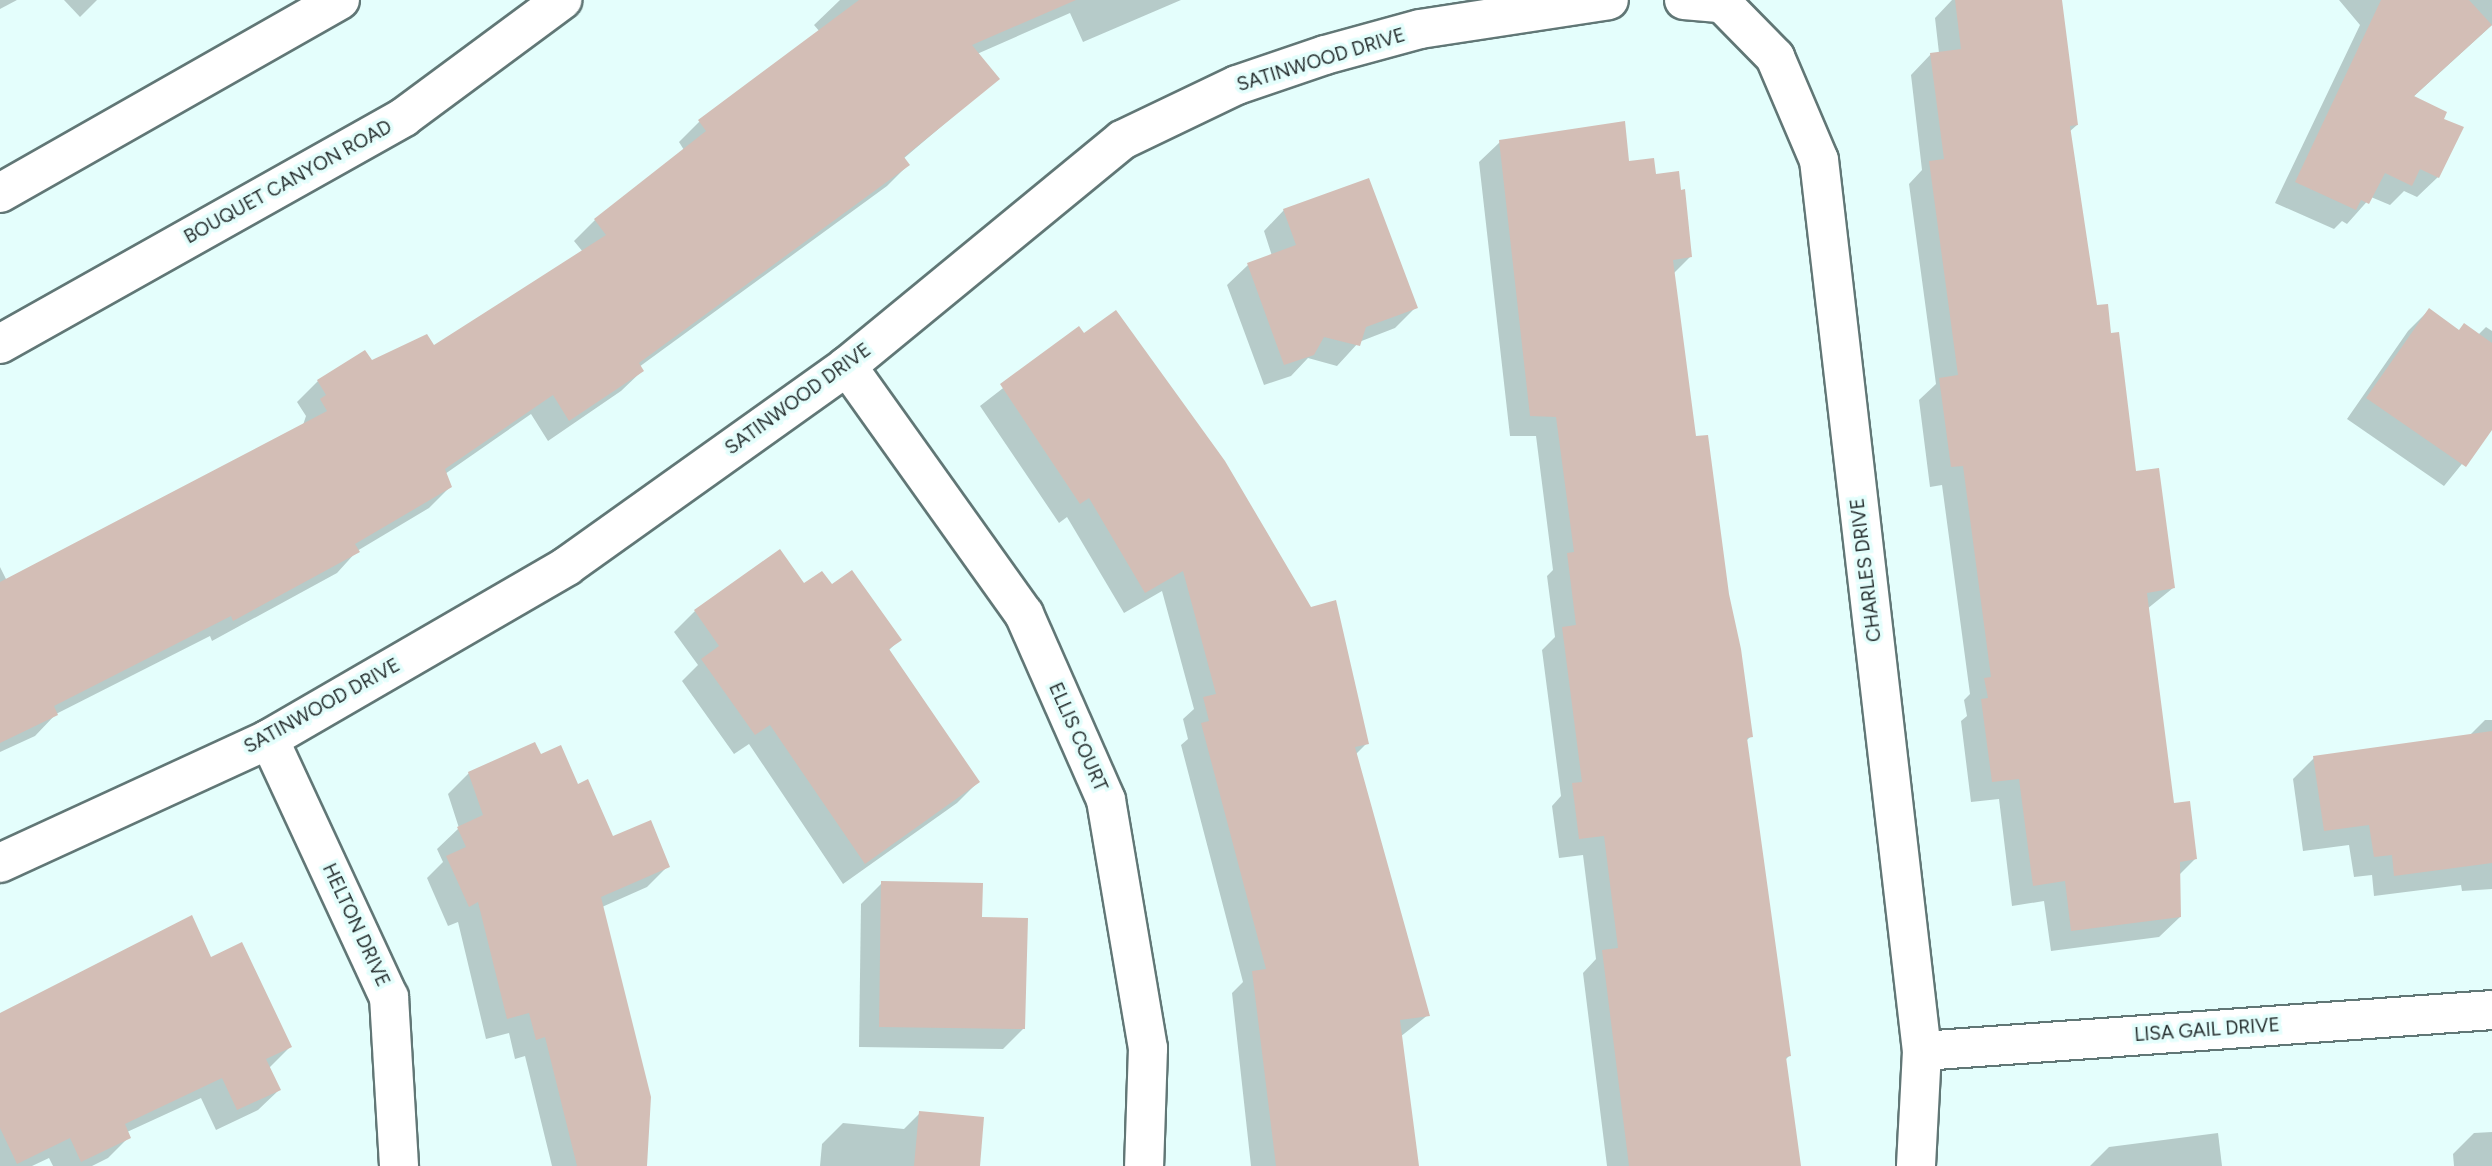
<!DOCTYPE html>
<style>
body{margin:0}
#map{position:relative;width:2492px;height:1166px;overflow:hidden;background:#e4fefc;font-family:Figtree,sans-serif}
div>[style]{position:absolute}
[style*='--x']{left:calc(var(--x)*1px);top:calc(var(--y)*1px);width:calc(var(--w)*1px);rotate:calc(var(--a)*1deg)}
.shadow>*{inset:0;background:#0003}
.building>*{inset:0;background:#d3beb6}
.roads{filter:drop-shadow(2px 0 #617776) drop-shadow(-2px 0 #617776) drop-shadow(0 2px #617776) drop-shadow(0 -2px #617776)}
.street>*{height:38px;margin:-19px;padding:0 19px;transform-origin:19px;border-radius:19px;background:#fff}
.primary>*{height:38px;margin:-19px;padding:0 19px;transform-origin:19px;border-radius:19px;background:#fff}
span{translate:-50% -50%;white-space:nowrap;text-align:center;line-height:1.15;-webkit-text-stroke:7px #e4fefc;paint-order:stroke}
.street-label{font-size:19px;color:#262f2f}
</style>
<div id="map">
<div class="shadow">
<div style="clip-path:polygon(0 0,17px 0,0 9px)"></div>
<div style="clip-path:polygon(64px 0,97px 0,80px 17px)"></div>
<div style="clip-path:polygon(840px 0,1181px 0,1083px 42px,1070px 13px,977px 54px,997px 79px,903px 159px,908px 165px,887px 186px,639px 367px,642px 371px,621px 391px,548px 441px,531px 414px,445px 474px,450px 487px,429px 508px,357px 551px,337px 573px,212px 641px,210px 636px,56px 714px,35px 736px,0 752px,0 567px,7px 581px,303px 425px,306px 416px,297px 402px,318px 381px,433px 347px,583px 252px,574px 241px,595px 220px,684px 150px,679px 142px,699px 122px,820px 32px,814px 25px)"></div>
<div style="clip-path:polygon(1952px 0,2061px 0,2077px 125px,2069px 132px,2095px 307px,2110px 335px,2134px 473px,2173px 588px,2147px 609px,2172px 805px,2196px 858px,2178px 876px,2180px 917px,2159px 937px,2051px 951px,2044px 901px,2012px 906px,1999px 799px,1971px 802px,1961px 721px,1967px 716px,1964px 700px,1970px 694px,1942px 485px,1930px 487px,1919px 400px,1936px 384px,1909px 184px,1922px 170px,1911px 75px,1931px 54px,1939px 53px,1935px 18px)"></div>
<div style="clip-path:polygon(2339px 0,2492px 0,2492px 25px,2413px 97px,2442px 119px,2438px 177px,2417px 197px,2404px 191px,2390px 205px,2371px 197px,2347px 224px,2342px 221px,2334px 229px,2275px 203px,2360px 25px)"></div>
<div style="clip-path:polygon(1500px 142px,1627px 163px,1655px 176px,1690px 257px,1673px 274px,1695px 438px,1751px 736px,1745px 742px,1790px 1055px,1785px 1060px,1799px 1166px,1607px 1166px,1583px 973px,1596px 959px,1583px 855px,1559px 858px,1552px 806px,1561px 796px,1542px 650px,1555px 637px,1547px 576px,1553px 570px,1536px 436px,1510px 436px,1479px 162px)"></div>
<div style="clip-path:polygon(1284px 210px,1416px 307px,1395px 328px,1359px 342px,1337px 366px,1308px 358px,1291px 376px,1264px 385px,1227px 285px,1248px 265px,1272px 256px,1264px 231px)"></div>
<div style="clip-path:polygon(2429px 310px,2459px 332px,2478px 335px,2486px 327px,2492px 331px,2492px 427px,2444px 486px,2347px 419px,2408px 331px)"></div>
<div style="clip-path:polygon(1079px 329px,1367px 743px,1355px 755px,1428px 1015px,1400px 1037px,1417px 1166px,1251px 1166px,1232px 993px,1243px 982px,1181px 745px,1188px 739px,1183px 719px,1194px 709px,1162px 591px,1124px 613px,1067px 517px,1059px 523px,980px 406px)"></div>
<div style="clip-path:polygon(804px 586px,831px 587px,900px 639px,888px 651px,978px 782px,957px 803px,843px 884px,749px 744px,734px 754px,682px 681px,698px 665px,674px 632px,695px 611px)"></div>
<div style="clip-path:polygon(2485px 720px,2492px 720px,2492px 889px,2462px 891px,2461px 885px,2374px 896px,2372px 875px,2354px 877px,2349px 845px,2303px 851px,2293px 779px,2314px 758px,2469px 736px)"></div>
<div style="clip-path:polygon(540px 756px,577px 787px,612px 839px,668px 866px,647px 887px,602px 907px,645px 1166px,552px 1166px,525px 1056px,515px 1059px,509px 1033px,486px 1039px,458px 922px,448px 926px,427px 878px,443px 862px,437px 849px,459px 828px,448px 794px,469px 773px)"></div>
<div style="clip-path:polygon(882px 883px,980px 919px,1024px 1028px,1003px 1049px,859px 1047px,861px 904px)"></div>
<div style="clip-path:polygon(191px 918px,210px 959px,290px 1047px,269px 1068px,279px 1090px,258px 1110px,216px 1130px,201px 1098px,127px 1132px,129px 1137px,108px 1158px,92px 1166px,53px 1166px,49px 1158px,32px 1166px,0 1166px,0 1015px)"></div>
<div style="clip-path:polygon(920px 1113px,977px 1166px,820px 1166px,822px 1144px,843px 1123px,904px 1129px)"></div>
<div style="clip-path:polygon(2492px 1132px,2492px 1166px,2454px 1166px,2453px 1154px,2474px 1133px)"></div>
<div style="clip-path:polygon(2218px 1133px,2222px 1166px,2090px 1166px,2109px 1147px)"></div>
</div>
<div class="building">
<div style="clip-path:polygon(859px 0,1076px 0,972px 45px,1000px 79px,904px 157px,910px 165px,639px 363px,644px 371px,569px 421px,553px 395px,445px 469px,452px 487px,355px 544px,360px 552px,233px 621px,231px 616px,54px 706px,58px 715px,0 743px,0 582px,327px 411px,320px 399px,326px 395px,317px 380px,365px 350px,372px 360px,427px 334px,434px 345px,606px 235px,594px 219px,706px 131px,698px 120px)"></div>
<div style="clip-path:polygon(1955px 0,2062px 0,2078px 125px,2070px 126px,2097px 305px,2108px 304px,2111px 333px,2119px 332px,2136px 471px,2159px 468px,2175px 588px,2147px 593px,2174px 803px,2190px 801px,2197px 859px,2180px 862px,2181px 917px,2071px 931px,2065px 881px,2033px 886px,2019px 779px,1992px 782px,1981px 699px,1988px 698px,1984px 678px,1991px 677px,1963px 466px,1951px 467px,1939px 378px,1958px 375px,1929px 161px,1944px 159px,1930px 53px,1961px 49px)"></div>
<div style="clip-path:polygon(2381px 0,2469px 0,2492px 25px,2414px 96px,2447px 112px,2444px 119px,2464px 127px,2439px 178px,2420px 169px,2412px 186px,2385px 173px,2369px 204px,2361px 200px,2356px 210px,2295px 182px)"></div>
<div style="clip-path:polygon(1625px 121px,1629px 161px,1654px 158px,1656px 174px,1679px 171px,1681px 190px,1685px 189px,1692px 257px,1673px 260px,1696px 436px,1708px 435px,1729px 594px,1741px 649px,1753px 737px,1747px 738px,1791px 1056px,1786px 1057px,1801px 1166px,1629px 1166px,1602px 950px,1618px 948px,1604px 836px,1579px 839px,1572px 783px,1582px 782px,1562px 627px,1576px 625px,1567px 553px,1574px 552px,1556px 417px,1530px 416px,1499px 140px)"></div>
<div style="clip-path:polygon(1369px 178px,1418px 308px,1366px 327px,1360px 346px,1324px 337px,1314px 355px,1284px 365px,1247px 263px,1296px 245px,1283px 209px)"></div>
<div style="clip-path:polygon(2429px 308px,2459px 330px,2464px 323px,2492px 343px,2492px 430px,2466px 467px,2366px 398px)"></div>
<div style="clip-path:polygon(1116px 310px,1225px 461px,1311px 607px,1336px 600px,1369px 744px,1355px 747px,1430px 1016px,1400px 1020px,1419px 1166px,1276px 1166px,1252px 971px,1266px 969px,1201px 723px,1209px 721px,1203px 697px,1216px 694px,1183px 571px,1145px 593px,1089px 498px,1080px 504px,1000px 384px,1079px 326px,1084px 333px)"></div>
<div style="clip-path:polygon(780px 549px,804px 583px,822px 571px,832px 584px,852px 570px,902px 640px,889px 649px,980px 782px,865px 864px,770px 725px,755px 735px,701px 659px,719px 646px,694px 610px)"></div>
<div style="clip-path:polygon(2492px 731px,2492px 863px,2394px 876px,2392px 855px,2374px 857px,2369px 825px,2324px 831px,2313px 756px)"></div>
<div style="clip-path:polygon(535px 742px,541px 754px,561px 745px,578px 784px,588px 779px,613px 836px,651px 820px,670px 867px,601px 897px,651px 1097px,647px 1166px,577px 1166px,545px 1037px,536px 1040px,529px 1013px,507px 1019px,478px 902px,469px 907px,446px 856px,466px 847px,457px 827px,483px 815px,468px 772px)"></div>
<div style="clip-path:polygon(881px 881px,983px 883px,982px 917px,1028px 918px,1025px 1029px,879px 1027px)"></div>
<div style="clip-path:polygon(192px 915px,211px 957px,242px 942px,292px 1047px,266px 1059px,281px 1090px,237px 1110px,222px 1078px,125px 1124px,131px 1138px,81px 1162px,70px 1138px,17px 1164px,0 1128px,0 1013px)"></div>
<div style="clip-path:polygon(919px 1111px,984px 1117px,980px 1166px,914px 1166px)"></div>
</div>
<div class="roads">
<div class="street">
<div style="--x:1684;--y:0;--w:38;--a:5"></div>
<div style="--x:1722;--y:3;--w:76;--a:45.5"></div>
<div style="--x:1775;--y:57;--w:112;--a:66.9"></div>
<div style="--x:1819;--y:160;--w:897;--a:83.41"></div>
<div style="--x:1922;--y:1051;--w:115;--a:93"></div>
<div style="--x:847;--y:366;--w:305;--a:54.5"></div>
<div style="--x:1024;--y:614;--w:203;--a:66.2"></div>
<div style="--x:1106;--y:800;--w:252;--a:80.4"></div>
<div style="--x:1148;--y:1048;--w:118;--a:91.9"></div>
<div style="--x:269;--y:739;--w:285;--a:65.1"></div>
<div style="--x:389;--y:997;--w:169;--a:86.6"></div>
<div style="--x:0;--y:863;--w:296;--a:-24.7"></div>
<div style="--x:269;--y:739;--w:345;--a:-30.1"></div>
<div style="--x:567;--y:566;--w:344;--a:-35.5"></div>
<div style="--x:847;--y:366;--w:356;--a:-39.4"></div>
<div style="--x:1122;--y:140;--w:127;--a:-25.6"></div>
<div style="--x:1237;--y:85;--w:93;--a:-18.8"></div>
<div style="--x:1325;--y:55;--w:98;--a:-15.3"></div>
<div style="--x:1420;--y:29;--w:191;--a:-8.7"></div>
<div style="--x:1922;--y:1051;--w:571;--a:-4.11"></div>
</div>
<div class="primary">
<div style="--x:0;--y:193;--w:391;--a:-29.6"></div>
<div style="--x:0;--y:344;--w:463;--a:-29.3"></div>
<div style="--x:404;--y:117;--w:197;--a:-36.5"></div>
</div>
</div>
<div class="street-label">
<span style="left:1321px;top:60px;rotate:-17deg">SATINWOOD DRIVE</span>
<span style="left:288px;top:182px;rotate:-29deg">BOUQUET CANYON ROAD</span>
<span style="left:798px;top:399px;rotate:-36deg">SATINWOOD DRIVE</span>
<span style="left:1866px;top:570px;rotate:-97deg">CHARLES DRIVE</span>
<span style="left:322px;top:706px;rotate:-29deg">SATINWOOD DRIVE</span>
<span style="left:1078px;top:737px;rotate:66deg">ELLIS COURT</span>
<span style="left:356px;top:925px;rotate:65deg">HELTON DRIVE</span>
<span style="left:2207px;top:1030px;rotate:-4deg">LISA GAIL DRIVE</span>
</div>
</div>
